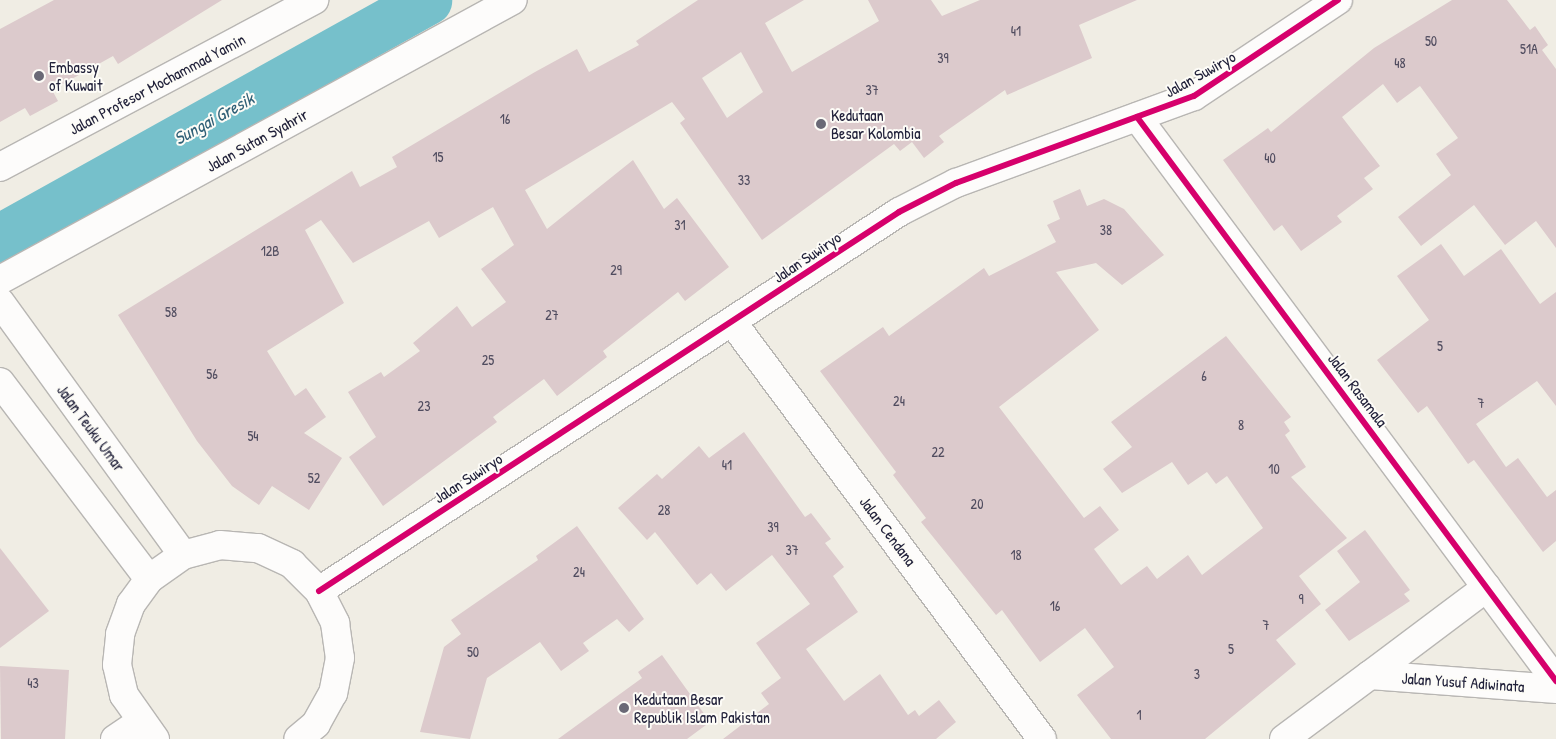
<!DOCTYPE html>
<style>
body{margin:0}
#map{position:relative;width:1556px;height:739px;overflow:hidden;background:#f0ede4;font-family:"Patrick Hand",sans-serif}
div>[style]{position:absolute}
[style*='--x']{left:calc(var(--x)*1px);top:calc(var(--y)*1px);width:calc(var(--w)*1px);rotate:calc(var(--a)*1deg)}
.river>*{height:49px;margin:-24.5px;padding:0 24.5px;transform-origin:24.5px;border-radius:24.5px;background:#76c0cb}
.building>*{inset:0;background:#dccacc}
.roads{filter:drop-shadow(1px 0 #b8b6b3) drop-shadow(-1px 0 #b8b6b3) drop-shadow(0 1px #b8b6b3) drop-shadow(0 -1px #b8b6b3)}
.minor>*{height:28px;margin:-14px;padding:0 14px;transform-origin:14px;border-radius:14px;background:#fdfcfb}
.tertiary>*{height:28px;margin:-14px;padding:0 14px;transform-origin:14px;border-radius:14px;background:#fdfcfb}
.cycleway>*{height:6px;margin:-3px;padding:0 3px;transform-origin:3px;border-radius:3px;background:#d6006c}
.dots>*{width:14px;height:14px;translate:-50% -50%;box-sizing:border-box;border:2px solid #fdfcf7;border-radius:50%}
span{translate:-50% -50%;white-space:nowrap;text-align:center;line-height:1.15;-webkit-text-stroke:4px #fdfcf7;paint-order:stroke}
.number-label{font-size:14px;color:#504c5f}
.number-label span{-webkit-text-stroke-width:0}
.poi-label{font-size:16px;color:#22223b}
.left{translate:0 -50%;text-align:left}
.street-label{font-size:16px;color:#22223b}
.water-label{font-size:18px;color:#306077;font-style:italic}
</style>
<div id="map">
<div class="river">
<div style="--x:0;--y:238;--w:489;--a:-29.1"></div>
</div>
<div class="building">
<div style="clip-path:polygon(54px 0,222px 0,118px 64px,113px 56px,52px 90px,58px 101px,30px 116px,25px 108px,0 122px,0 29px)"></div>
<div style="clip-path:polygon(evenodd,698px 0,804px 0,765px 23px,792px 72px,879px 21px,868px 0,931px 0,942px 16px,980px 0,1137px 0,1079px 25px,1092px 58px,1007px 95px,1005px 90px,939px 136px,944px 142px,924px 158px,912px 142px,900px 151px,894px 144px,762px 240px,680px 123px,685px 119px,672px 102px,525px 190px,547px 229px,633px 160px,664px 209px,677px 198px,729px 267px,685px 301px,678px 292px,603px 351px,607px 357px,557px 396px,544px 379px,493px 417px,497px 422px,383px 506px,349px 457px,376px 437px,348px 392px,381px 372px,384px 377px,420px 351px,413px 343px,457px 306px,472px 327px,506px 302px,481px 269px,514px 245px,493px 207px,439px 238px,429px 221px,353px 263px,321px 220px,305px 230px,344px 303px,267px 351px,295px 396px,306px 388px,326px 417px,304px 433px,342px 458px,309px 510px,272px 486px,259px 505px,232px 486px,197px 441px,118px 315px,352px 171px,360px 187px,397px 167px,392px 157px,535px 72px,577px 49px,589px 72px,639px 45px,636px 41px,698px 0,741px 52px,763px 92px,727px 118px,702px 78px,741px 52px)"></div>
<div style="clip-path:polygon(1452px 0,1507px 0,1530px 30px,1535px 26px,1548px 45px,1542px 50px,1556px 69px,1556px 248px,1536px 221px,1505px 245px,1474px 205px,1421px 246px,1398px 217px,1451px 175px,1436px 154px,1458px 138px,1420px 86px,1397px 103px,1383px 84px,1342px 117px,1380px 166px,1364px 178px,1373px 189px,1337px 216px,1342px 222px,1301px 251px,1282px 225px,1274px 231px,1223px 160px,1268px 128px,1271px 132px,1374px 48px)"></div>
<div style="clip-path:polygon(1080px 189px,1087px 206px,1104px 199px,1124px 209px,1164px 255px,1122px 285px,1096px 263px,1056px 272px,1099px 330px,999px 407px,1084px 518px,1100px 506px,1119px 530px,1094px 549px,1121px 585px,1147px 566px,1157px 579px,1188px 555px,1202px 575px,1263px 528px,1227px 476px,1216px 484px,1207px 472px,1188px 485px,1172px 462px,1122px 493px,1103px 469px,1132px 447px,1111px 422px,1226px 336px,1291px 417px,1284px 422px,1290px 431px,1285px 435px,1306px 467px,1291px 477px,1347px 538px,1299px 576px,1321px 604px,1276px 640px,1296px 664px,1205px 739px,1111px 739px,1077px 695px,1114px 667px,1085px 628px,1040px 662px,1002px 610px,996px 615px,921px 522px,926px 518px,893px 475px,896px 472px,820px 371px,883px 327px,889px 336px,984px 268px,989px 276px,1056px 242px,1047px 225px,1060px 219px,1053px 201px)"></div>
<div style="clip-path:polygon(1441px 244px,1464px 276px,1501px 249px,1540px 304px,1556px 292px,1556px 406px,1537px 381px,1476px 424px,1506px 467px,1518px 458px,1547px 497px,1556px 490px,1556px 541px,1543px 552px,1474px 460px,1468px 464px,1427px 406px,1418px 413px,1377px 360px,1429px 320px,1397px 276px)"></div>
<div style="clip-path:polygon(744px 432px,805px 517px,811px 513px,831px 539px,825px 543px,844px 567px,833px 576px,858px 612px,806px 649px,844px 701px,880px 674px,908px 715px,915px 710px,919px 716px,939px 700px,956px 722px,936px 739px,723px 739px,769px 704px,761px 693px,781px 678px,756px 643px,810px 604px,772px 555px,726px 591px,711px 573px,697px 585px,655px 532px,647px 540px,618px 508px,657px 474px,662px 479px,699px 446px,709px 458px)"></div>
<div style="clip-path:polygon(577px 526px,644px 619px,629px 632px,617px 619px,583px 643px,589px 651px,561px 671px,540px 642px,487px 678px,470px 739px,420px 732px,444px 647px,461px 634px,451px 620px,538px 560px,536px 556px)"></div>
<div style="clip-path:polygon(1365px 530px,1410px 590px,1404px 594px,1410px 601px,1349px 641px,1325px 610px,1360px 582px,1337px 551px)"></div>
<div style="clip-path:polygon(0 548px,49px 611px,0 648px)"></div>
<div style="clip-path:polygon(662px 655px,710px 722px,687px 739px,558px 739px,642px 678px,638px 672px)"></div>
<div style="clip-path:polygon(0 666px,69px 670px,65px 739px,1px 739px)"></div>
</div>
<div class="roads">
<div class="minor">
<div style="--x:1137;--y:117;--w:703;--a:53.39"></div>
<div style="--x:733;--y:323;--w:518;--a:53.4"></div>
<div style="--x:1370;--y:675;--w:146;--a:-36.9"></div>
<div style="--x:1284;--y:739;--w:107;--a:-36.7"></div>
<div style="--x:1370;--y:675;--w:187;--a:4.3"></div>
</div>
<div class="tertiary">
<div style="--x:0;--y:167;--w:356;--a:-28"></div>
<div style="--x:0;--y:280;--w:584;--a:-28.63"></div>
<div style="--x:0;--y:302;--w:312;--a:54.1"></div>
<div style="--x:0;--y:382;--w:247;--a:52.9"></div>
<div style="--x:319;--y:591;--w:693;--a:-33.16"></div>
<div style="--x:899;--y:212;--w:64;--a:-27"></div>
<div style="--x:956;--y:183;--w:253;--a:-20.1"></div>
<div style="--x:1194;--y:96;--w:173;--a:-33.7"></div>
<div style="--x:115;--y:739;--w:29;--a:-34"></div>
<div style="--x:155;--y:739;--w:54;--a:-125.2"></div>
<div style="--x:124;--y:695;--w:31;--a:-103"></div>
<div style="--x:117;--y:665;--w:31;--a:-84"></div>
<div style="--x:120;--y:634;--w:32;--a:-70"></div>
<div style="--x:131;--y:604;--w:31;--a:-54"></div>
<div style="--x:149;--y:579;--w:42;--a:-35.2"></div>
<div style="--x:183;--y:555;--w:38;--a:-15"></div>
<div style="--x:220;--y:545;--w:38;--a:5"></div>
<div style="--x:258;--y:548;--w:38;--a:25"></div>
<div style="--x:292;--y:564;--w:38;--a:45"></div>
<div style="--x:319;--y:591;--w:36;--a:63"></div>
<div style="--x:335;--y:623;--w:35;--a:82"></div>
<div style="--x:340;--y:658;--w:36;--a:101"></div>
<div style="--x:333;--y:693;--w:35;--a:119"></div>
<div style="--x:316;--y:724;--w:23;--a:140"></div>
</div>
</div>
<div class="cycleway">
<div style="--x:1137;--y:117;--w:703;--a:53.39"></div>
<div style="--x:319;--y:591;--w:693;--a:-33.16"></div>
<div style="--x:899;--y:212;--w:64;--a:-27"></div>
<div style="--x:956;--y:183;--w:253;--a:-20.1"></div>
<div style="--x:1194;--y:96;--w:173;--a:-33.7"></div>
</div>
<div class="dots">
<div style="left:39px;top:76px;background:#6a6976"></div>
<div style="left:821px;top:124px;background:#6a6976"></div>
<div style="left:624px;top:708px;background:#6a6976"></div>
</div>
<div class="number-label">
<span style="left:1016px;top:31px">41</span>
<span style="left:1431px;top:41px">50</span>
<span style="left:1529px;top:49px">51A</span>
<span style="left:943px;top:58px">39</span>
<span style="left:1400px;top:63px">48</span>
<span style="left:872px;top:90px">37</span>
<span style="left:505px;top:119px">16</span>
<span style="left:438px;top:157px">15</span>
<span style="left:1270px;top:158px">40</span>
<span style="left:744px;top:180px">33</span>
<span style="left:680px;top:225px">31</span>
<span style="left:1106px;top:230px">38</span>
<span style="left:270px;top:251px">12B</span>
<span style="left:616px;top:270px">29</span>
<span style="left:171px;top:312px">58</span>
<span style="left:552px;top:315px">27</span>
<span style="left:1440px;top:346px">5</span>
<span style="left:488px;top:360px">25</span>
<span style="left:212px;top:374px">56</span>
<span style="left:1204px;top:376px">6</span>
<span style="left:899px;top:401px">24</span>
<span style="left:1481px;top:403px">7</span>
<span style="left:424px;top:406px">23</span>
<span style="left:1241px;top:425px">8</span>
<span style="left:253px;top:436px">54</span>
<span style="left:938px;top:452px">22</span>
<span style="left:727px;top:465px">41</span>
<span style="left:1274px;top:469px">10</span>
<span style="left:314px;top:478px">52</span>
<span style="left:977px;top:504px">20</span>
<span style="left:664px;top:510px">28</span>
<span style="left:773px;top:527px">39</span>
<span style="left:792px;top:550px">37</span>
<span style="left:1016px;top:555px">18</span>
<span style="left:579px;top:572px">24</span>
<span style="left:1301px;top:599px">9</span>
<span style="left:1055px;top:606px">16</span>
<span style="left:1266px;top:625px">7</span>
<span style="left:1231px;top:649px">5</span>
<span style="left:473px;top:652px">50</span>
<span style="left:1197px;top:674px">3</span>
<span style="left:33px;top:683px">43</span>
<span style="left:1139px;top:715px">1</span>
</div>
<div class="poi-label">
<span class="left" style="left:49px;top:76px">Embassy<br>of Kuwait</span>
<span class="left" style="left:831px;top:124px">Kedutaan<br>Besar Kolombia</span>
<span class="left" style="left:634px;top:708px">Kedutaan Besar<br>Republik Islam Pakistan</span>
</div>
<div class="street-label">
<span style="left:1200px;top:74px;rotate:-29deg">Jalan Suwiryo</span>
<span style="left:157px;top:84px;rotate:-28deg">Jalan Profesor Mochammad Yamin</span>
<span style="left:257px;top:140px;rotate:-29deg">Jalan Sutan Syahrir</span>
<span style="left:807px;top:257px;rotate:-34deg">Jalan Suwiryo</span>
<span style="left:1358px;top:390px;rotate:53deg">Jalan Rasamala</span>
<span style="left:91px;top:428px;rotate:54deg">Jalan Teuku Umar</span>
<span style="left:468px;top:478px;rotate:-33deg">Jalan Suwiryo</span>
<span style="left:888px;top:531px;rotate:53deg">Jalan Cendana</span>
<span style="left:1463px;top:682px;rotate:4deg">Jalan Yusuf Adiwinata</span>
</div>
<div class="water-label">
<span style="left:214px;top:119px;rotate:-29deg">Sungai Gresik</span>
</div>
</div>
